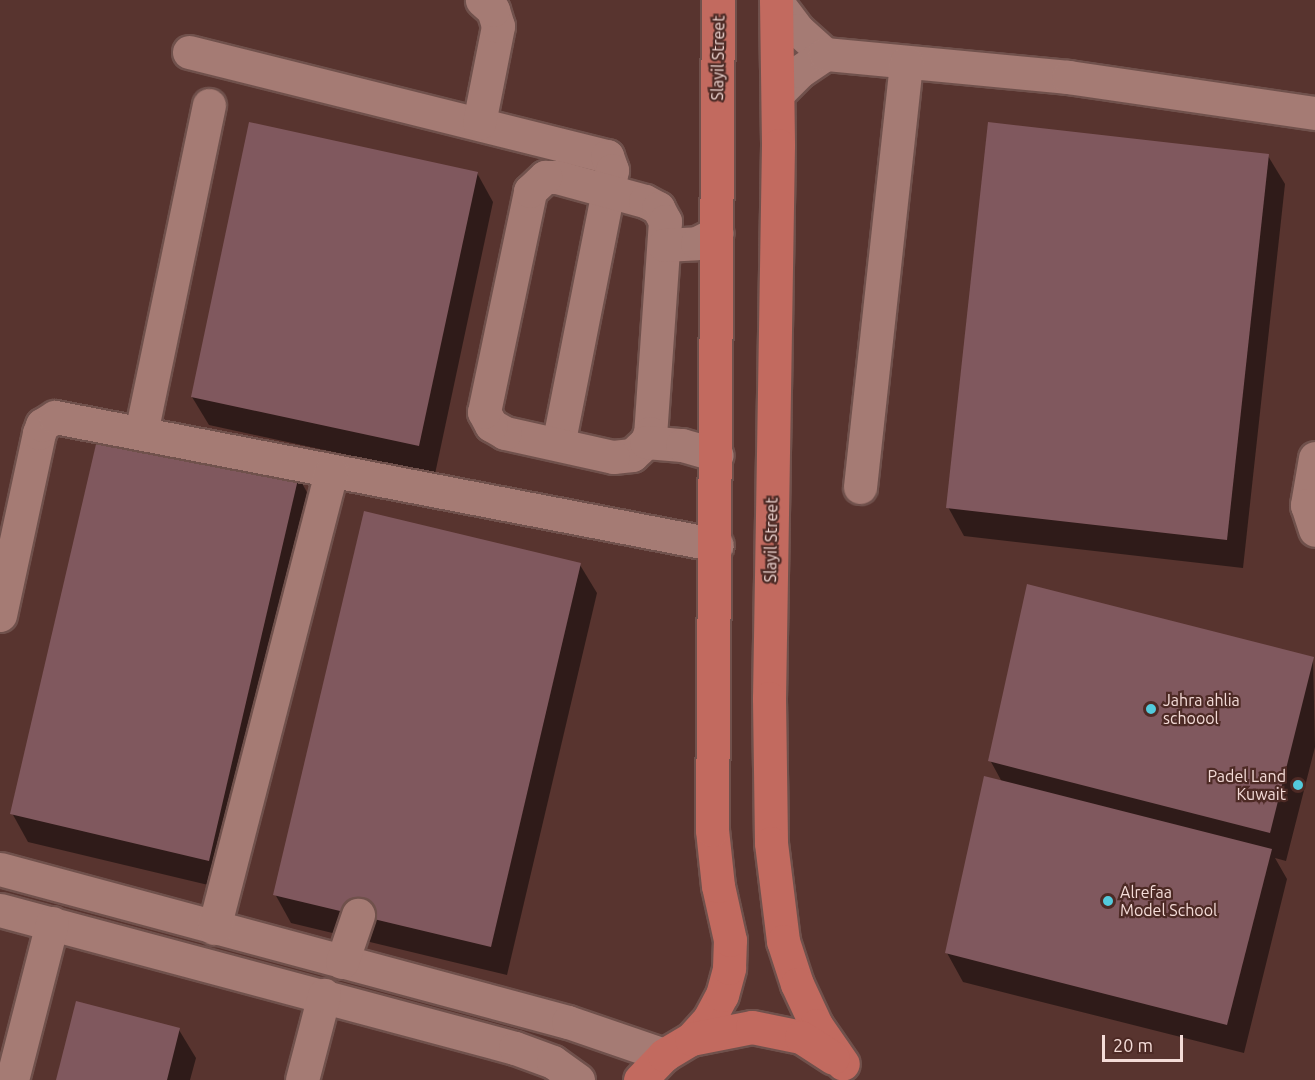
<!DOCTYPE html>
<style>
body{margin:0}
#map{position:relative;width:1315px;height:1080px;overflow:hidden;background:#58342f;font-family:Ubuntu,sans-serif}
div>[style]{position:absolute}
[style*='--x']{left:calc(var(--x)*1px);top:calc(var(--y)*1px);width:calc(var(--w)*1px);rotate:calc(var(--a)*1deg)}
.shadow>*{inset:0;background:#0007}
.building>*{inset:0;background:#80585e}
.roads{filter:drop-shadow(2px 0 #70514c) drop-shadow(-2px 0 #70514c) drop-shadow(0 2px #70514c) drop-shadow(0 -2px #70514c)}
.minor>*{height:33px;margin:-16.5px;padding:0 16.5px;transform-origin:16.5px;border-radius:16.5px;background:#a57b74}
.major>*{height:33px;margin:-16.5px;padding:0 16.5px;transform-origin:16.5px;border-radius:16.5px;background:#c26a5f}
.dots>*{width:16px;height:16px;translate:-50% -50%;box-sizing:border-box;border:3px solid #4d2a25;border-radius:50%}
span{translate:-50% -50%;white-space:nowrap;text-align:center;line-height:1.15;-webkit-text-stroke:4.5px #4d2a25;paint-order:stroke}
.street-label{font-size:16px;color:#f4dcd8}
.poi-label{font-size:16px;color:#f4dcd8}
.left{translate:0 -50%;text-align:left}
.right{translate:-100% -50%;text-align:right}
.scale{position:absolute;left:1102px;top:1035px;width:81px;height:27px;box-sizing:border-box;border:3px solid #f4dcd8;border-top:0;padding-left:8px;font-size:18px;line-height:21px;white-space:nowrap;color:#f4dcd8;-webkit-text-stroke:4px #4d2a25;paint-order:stroke}
</style>
<div id="map">
<div class="shadow">
<div style="clip-path:polygon(1268px 156px,1285px 184px,1243px 568px,964px 536px,948px 507px)"></div>
<div style="clip-path:polygon(477px 173px,493px 202px,435px 474px,209px 425px,192px 397px)"></div>
<div style="clip-path:polygon(298px 476px,314px 505px,225px 889px,28px 842px,12px 813px)"></div>
<div style="clip-path:polygon(580px 565px,597px 593px,507px 975px,291px 923px,275px 894px)"></div>
<div style="clip-path:polygon(1313px 658px,1315px 747px,1286px 861px,1275px 858px,1287px 879px,1244px 1053px,963px 982px,947px 953px,1002px 782px,990px 760px)"></div>
<div style="clip-path:polygon(179px 1030px,196px 1058px,190px 1080px,58px 1080px)"></div>
</div>
<div class="building">
<div style="clip-path:polygon(249px 122px,478px 172px,419px 446px,191px 397px)"></div>
<div style="clip-path:polygon(988px 122px,1269px 154px,1227px 540px,946px 508px)"></div>
<div style="clip-path:polygon(100px 427px,299px 475px,209px 861px,10px 814px)"></div>
<div style="clip-path:polygon(364px 511px,581px 563px,491px 947px,273px 895px)"></div>
<div style="clip-path:polygon(1027px 584px,1314px 657px,1270px 833px,988px 761px)"></div>
<div style="clip-path:polygon(984px 776px,1272px 849px,1227px 1025px,945px 953px)"></div>
<div style="clip-path:polygon(76px 1001px,180px 1028px,167px 1080px,56px 1080px)"></div>
</div>
<div class="roads">
<div class="minor">
<div style="--x:776;--y:1;--w:36;--a:53"></div>
<div style="--x:798;--y:30;--w:36;--a:42"></div>
<div style="--x:189;--y:52;--w:431;--a:14"></div>
<div style="--x:607;--y:156;--w:15;--a:70"></div>
<div style="--x:612;--y:170;--w:279;--a:101.1"></div>
<div style="--x:778;--y:93;--w:31;--a:-45"></div>
<div style="--x:800;--y:71;--w:30;--a:-34"></div>
<div style="--x:825;--y:54;--w:244;--a:5.4"></div>
<div style="--x:1068;--y:77;--w:250;--a:8.3"></div>
<div style="--x:479;--y:123;--w:99;--a:-78.9"></div>
<div style="--x:498;--y:26;--w:17;--a:-107"></div>
<div style="--x:493;--y:10;--w:15;--a:-138"></div>
<div style="--x:545;--y:177;--w:12;--a:0"></div>
<div style="--x:557;--y:177;--w:91;--a:15.3"></div>
<div style="--x:645;--y:201;--w:15;--a:28"></div>
<div style="--x:658;--y:208;--w:15;--a:62"></div>
<div style="--x:665;--y:221;--w:213;--a:94"></div>
<div style="--x:650;--y:433;--w:10;--a:114"></div>
<div style="--x:646;--y:442;--w:19;--a:137"></div>
<div style="--x:632;--y:455;--w:19;--a:174"></div>
<div style="--x:613;--y:457;--w:111;--a:-167.5"></div>
<div style="--x:505;--y:433;--w:16;--a:-150"></div>
<div style="--x:491;--y:425;--w:15;--a:-118"></div>
<div style="--x:484;--y:412;--w:226;--a:-78.2"></div>
<div style="--x:530;--y:191;--w:21;--a:-43"></div>
<div style="--x:664;--y:245;--w:33;--a:-3"></div>
<div style="--x:697;--y:243;--w:22;--a:-27"></div>
<div style="--x:141;--y:433;--w:335;--a:-78.3"></div>
<div style="--x:646;--y:442;--w:36;--a:5"></div>
<div style="--x:682;--y:445;--w:36;--a:16"></div>
<div style="--x:1315;--y:458;--w:48;--a:99.7"></div>
<div style="--x:1307;--y:505;--w:26;--a:72"></div>
<div style="--x:860;--y:487;--w:427;--a:-83.8"></div>
<div style="--x:0;--y:615;--w:186;--a:-77.9"></div>
<div style="--x:39;--y:433;--w:9;--a:-69"></div>
<div style="--x:42;--y:425;--w:15;--a:-32"></div>
<div style="--x:55;--y:417;--w:674;--a:10.94"></div>
<div style="--x:0;--y:869;--w:588;--a:15.08"></div>
<div style="--x:568;--y:1022;--w:102;--a:19"></div>
<div style="--x:0;--y:910;--w:533;--a:15"></div>
<div style="--x:515;--y:1048;--w:40;--a:20.2"></div>
<div style="--x:553;--y:1062;--w:31;--a:36"></div>
<div style="--x:214;--y:928;--w:471;--a:-75.6"></div>
<div style="--x:342;--y:962;--w:50;--a:-71.2"></div>
<div style="--x:12;--y:1080;--w:162;--a:-75.7"></div>
<div style="--x:302;--y:1080;--w:88;--a:-75.5"></div>
</div>
<div class="major">
<div style="--x:776;--y:0;--w:145;--a:89.2"></div>
<div style="--x:778;--y:145;--w:553;--a:90.93"></div>
<div style="--x:769;--y:698;--w:145;--a:89.2"></div>
<div style="--x:771;--y:843;--w:99;--a:83"></div>
<div style="--x:783;--y:941;--w:45;--a:72"></div>
<div style="--x:797;--y:984;--w:45;--a:65.1"></div>
<div style="--x:816;--y:1025;--w:47;--a:55.3"></div>
<div style="--x:691;--y:1039;--w:27;--a:-48"></div>
<div style="--x:709;--y:1019;--w:27;--a:-62"></div>
<div style="--x:722;--y:995;--w:28;--a:-75"></div>
<div style="--x:729;--y:968;--w:28;--a:-88"></div>
<div style="--x:730;--y:940;--w:55;--a:-102.5"></div>
<div style="--x:718;--y:886;--w:56;--a:-96.1"></div>
<div style="--x:712;--y:830;--w:830;--a:-89.59"></div>
<div style="--x:640;--y:1080;--w:35;--a:-46"></div>
<div style="--x:664;--y:1055;--w:31;--a:-31"></div>
<div style="--x:691;--y:1039;--w:62;--a:-11.1"></div>
<div style="--x:752;--y:1027;--w:50;--a:11.5"></div>
<div style="--x:801;--y:1037;--w:38;--a:33"></div>
</div>
</div>
<div class="dots">
<div style="left:1151px;top:709px;background:#53cadc"></div>
<div style="left:1298px;top:785px;background:#53cadc"></div>
<div style="left:1108px;top:901px;background:#53cadc"></div>
</div>
<div class="street-label">
<span style="left:718px;top:58px;rotate:-89deg">Slayil Street</span>
<span style="left:771px;top:540px;rotate:-89deg">Slayil Street</span>
</div>
<div class="poi-label">
<span class="left" style="left:1163px;top:709px">Jahra ahlia<br>schoool</span>
<span class="right" style="left:1286px;top:785px">Padel Land<br>Kuwait</span>
<span class="left" style="left:1120px;top:901px">Alrefaa<br>Model School</span>
</div>
<div class="scale">20 m</div>
</div>
